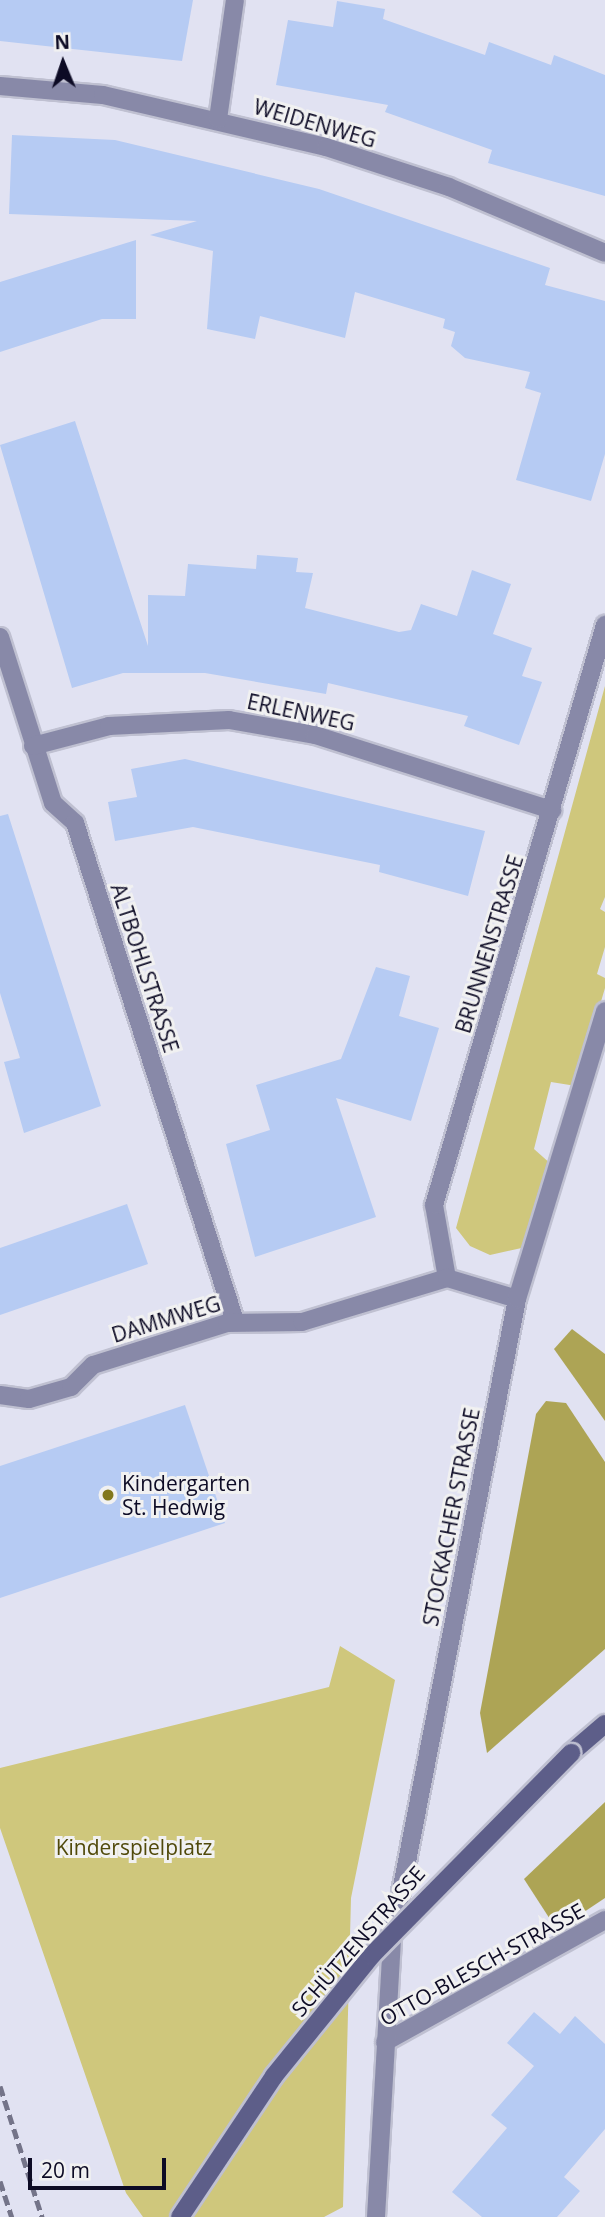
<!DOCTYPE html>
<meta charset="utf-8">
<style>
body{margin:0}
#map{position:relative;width:605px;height:2217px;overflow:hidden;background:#e1e2f2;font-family:"Open Sans",sans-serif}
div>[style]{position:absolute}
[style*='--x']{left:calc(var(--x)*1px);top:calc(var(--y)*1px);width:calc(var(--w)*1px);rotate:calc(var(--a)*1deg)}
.green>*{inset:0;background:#cfc77c}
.forest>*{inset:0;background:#ada455}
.building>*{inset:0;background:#b6cbf3}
.roads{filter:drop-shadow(2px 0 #bfc0d1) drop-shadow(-2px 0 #bfc0d1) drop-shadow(0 2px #bfc0d1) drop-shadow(0 -2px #bfc0d1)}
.minor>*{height:18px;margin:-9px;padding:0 9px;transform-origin:9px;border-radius:9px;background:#8889a8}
.secondary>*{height:18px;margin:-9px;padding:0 9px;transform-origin:9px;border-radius:9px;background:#5d5e89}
.rail>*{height:5px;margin-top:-2.5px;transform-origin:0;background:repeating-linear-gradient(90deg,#747489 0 10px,transparent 0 15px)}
.bridges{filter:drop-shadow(2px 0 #bfc0d1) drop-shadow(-2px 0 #bfc0d1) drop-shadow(0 2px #bfc0d1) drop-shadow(0 -2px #bfc0d1)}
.secondary-bridge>*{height:18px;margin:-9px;padding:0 9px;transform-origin:9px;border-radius:9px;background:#5d5e89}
.dots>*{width:19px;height:19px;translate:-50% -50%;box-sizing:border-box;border:4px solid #f1f1f1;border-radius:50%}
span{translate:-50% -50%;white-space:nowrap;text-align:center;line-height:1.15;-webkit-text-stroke:6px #f1f1f1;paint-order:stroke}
.street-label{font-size:21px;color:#0d0b25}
.poi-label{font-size:21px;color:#0d0b25}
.left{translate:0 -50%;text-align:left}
.park-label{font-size:21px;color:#50490a}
.north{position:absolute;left:28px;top:28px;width:70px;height:70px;-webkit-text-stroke:5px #f1f1f1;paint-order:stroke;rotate:358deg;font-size:19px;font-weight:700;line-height:28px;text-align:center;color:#0d0b25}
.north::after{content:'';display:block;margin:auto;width:24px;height:32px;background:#0d0b25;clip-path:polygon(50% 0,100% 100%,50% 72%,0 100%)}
.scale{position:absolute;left:28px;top:2158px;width:138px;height:32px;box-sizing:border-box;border:4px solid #0d0b25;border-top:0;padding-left:9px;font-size:21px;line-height:24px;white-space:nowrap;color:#0d0b25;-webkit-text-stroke:5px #f1f1f1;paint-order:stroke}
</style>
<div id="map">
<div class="green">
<div style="clip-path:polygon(605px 686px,605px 897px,600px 909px,605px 912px,605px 947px,597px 974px,605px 978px,605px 988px,576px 1086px,551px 1082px,534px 1149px,552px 1165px,526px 1247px,490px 1255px,470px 1246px,456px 1228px)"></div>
<div style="clip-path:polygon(340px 1646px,395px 1680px,351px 1898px,343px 2207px,324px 2217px,143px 2217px,126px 2193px,0 1828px,0 1768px,329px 1687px)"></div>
</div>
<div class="forest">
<div style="clip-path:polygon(572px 1329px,605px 1354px,605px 1421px,554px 1349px)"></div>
<div style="clip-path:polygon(546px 1401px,566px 1403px,605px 1462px,605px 1649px,487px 1753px,480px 1713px,536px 1414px)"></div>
<div style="clip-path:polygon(605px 1802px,605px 1898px,557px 1930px,524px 1879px)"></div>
</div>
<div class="building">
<div style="clip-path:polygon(0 0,193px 0,182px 61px,0 41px)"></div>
<div style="clip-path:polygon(337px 1px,385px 9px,383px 19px,485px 55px,489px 42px,551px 65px,554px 55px,605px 75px,605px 196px,488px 163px,492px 150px,385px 112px,388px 105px,276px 85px,288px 20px,333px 27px)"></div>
<div style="clip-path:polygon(12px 135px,115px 140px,319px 189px,550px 268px,545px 285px,605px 301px,605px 454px,591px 501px,516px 480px,541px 393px,525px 388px,530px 372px,465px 358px,451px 346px,455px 332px,443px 328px,445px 319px,355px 292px,345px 338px,260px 316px,255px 339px,207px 329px,213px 251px,150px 235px,197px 221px,9px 214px)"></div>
<div style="clip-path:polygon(136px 240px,136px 319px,102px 319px,0 352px,0 282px)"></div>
<div style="clip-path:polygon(75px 421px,148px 646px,148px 595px,185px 596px,188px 564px,256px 569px,257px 555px,298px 558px,296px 572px,313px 573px,305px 608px,399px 632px,411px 630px,421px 604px,457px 616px,472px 570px,511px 584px,493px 634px,532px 648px,522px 676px,542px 682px,519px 745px,464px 726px,468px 716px,328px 683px,326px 694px,205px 673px,123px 673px,72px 688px,0 445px)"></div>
<div style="clip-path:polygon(185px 759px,485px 831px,468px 896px,379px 872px,380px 865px,193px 827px,115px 841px,108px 802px,137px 797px,131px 769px)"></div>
<div style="clip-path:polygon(8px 814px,101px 1106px,24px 1133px,4px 1062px,20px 1058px,0 993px,0 816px)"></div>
<div style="clip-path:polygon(376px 967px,410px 976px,399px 1016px,439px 1028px,411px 1121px,336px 1098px,376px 1217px,255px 1257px,226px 1144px,270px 1130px,256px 1085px,341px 1059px)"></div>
<div style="clip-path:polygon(127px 1204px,148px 1264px,0 1315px,0 1248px)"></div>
<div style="clip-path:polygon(185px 1405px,225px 1523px,0 1598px,0 1466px)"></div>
<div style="clip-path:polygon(534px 2012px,560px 2034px,575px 2016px,605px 2044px,605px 2129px,564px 2177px,580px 2191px,557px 2217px,482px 2217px,452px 2192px,507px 2128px,491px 2115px,534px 2066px,507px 2043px)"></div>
</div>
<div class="roads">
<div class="minor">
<div style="--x:0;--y:86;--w:103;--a:5"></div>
<div style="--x:103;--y:95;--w:229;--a:13.1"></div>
<div style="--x:326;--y:147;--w:129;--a:18"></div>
<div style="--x:449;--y:187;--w:169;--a:22.9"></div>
<div style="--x:218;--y:119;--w:120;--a:-81.9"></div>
<div style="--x:0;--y:637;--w:174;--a:72.3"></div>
<div style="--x:53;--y:803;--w:30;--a:42"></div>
<div style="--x:75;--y:823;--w:523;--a:72.19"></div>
<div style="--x:33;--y:746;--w:79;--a:-14.7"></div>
<div style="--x:109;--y:726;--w:120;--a:-2.9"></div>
<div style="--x:229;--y:720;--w:87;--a:9.9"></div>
<div style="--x:315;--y:735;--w:249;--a:17.6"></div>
<div style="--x:447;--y:1278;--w:74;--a:-100.1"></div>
<div style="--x:434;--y:1205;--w:605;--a:-73.57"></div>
<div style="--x:0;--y:1395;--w:29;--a:8"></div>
<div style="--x:29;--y:1399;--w:44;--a:-15.9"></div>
<div style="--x:71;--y:1387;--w:31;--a:-45"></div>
<div style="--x:93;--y:1365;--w:140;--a:-17.4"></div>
<div style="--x:227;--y:1323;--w:75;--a:-0.8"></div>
<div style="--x:302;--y:1322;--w:152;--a:-16.9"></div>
<div style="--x:447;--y:1278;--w:73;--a:16.7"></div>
<div style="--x:385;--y:2042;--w:252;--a:-29"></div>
<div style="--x:376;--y:2217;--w:279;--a:-86.7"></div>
<div style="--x:392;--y:1938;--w:651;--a:-78.93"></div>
<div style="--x:517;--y:1299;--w:301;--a:-73"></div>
</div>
<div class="secondary">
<div style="--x:571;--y:1753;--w:45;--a:-40.5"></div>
</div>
</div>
<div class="rail">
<div style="--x:0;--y:2086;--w:138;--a:72.2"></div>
<div style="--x:0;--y:2181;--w:38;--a:72"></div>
</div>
<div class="bridges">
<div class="secondary-bridge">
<div style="--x:180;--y:2217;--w:169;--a:-56.3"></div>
<div style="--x:274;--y:2076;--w:156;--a:-51"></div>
<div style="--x:372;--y:1955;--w:284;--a:-45.4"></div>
</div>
</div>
<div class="dots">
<div style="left:108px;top:1495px;background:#82781d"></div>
</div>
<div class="street-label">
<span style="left:315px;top:123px;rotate:16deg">WEIDENWEG</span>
<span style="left:301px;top:712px;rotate:12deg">ERLENWEG</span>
<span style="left:489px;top:944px;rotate:-73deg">BRUNNENSTRASSE</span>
<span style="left:145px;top:968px;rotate:72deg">ALTBOHLSTRASSE</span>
<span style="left:166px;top:1319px;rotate:-17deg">DAMMWEG</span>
<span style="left:451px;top:1517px;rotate:-79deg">STOCKACHER STRASSE</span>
<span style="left:358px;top:1941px;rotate:-49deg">SCHÜTZENSTRASSE</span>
<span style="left:482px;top:1964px;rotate:-29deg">OTTO-BLESCH-STRASSE</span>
</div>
<div class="poi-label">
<span class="left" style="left:122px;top:1495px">Kindergarten<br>St. Hedwig</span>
</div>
<div class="park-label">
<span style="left:134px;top:1847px">Kinderspielplatz</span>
</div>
<div class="north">N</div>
<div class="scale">20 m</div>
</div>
